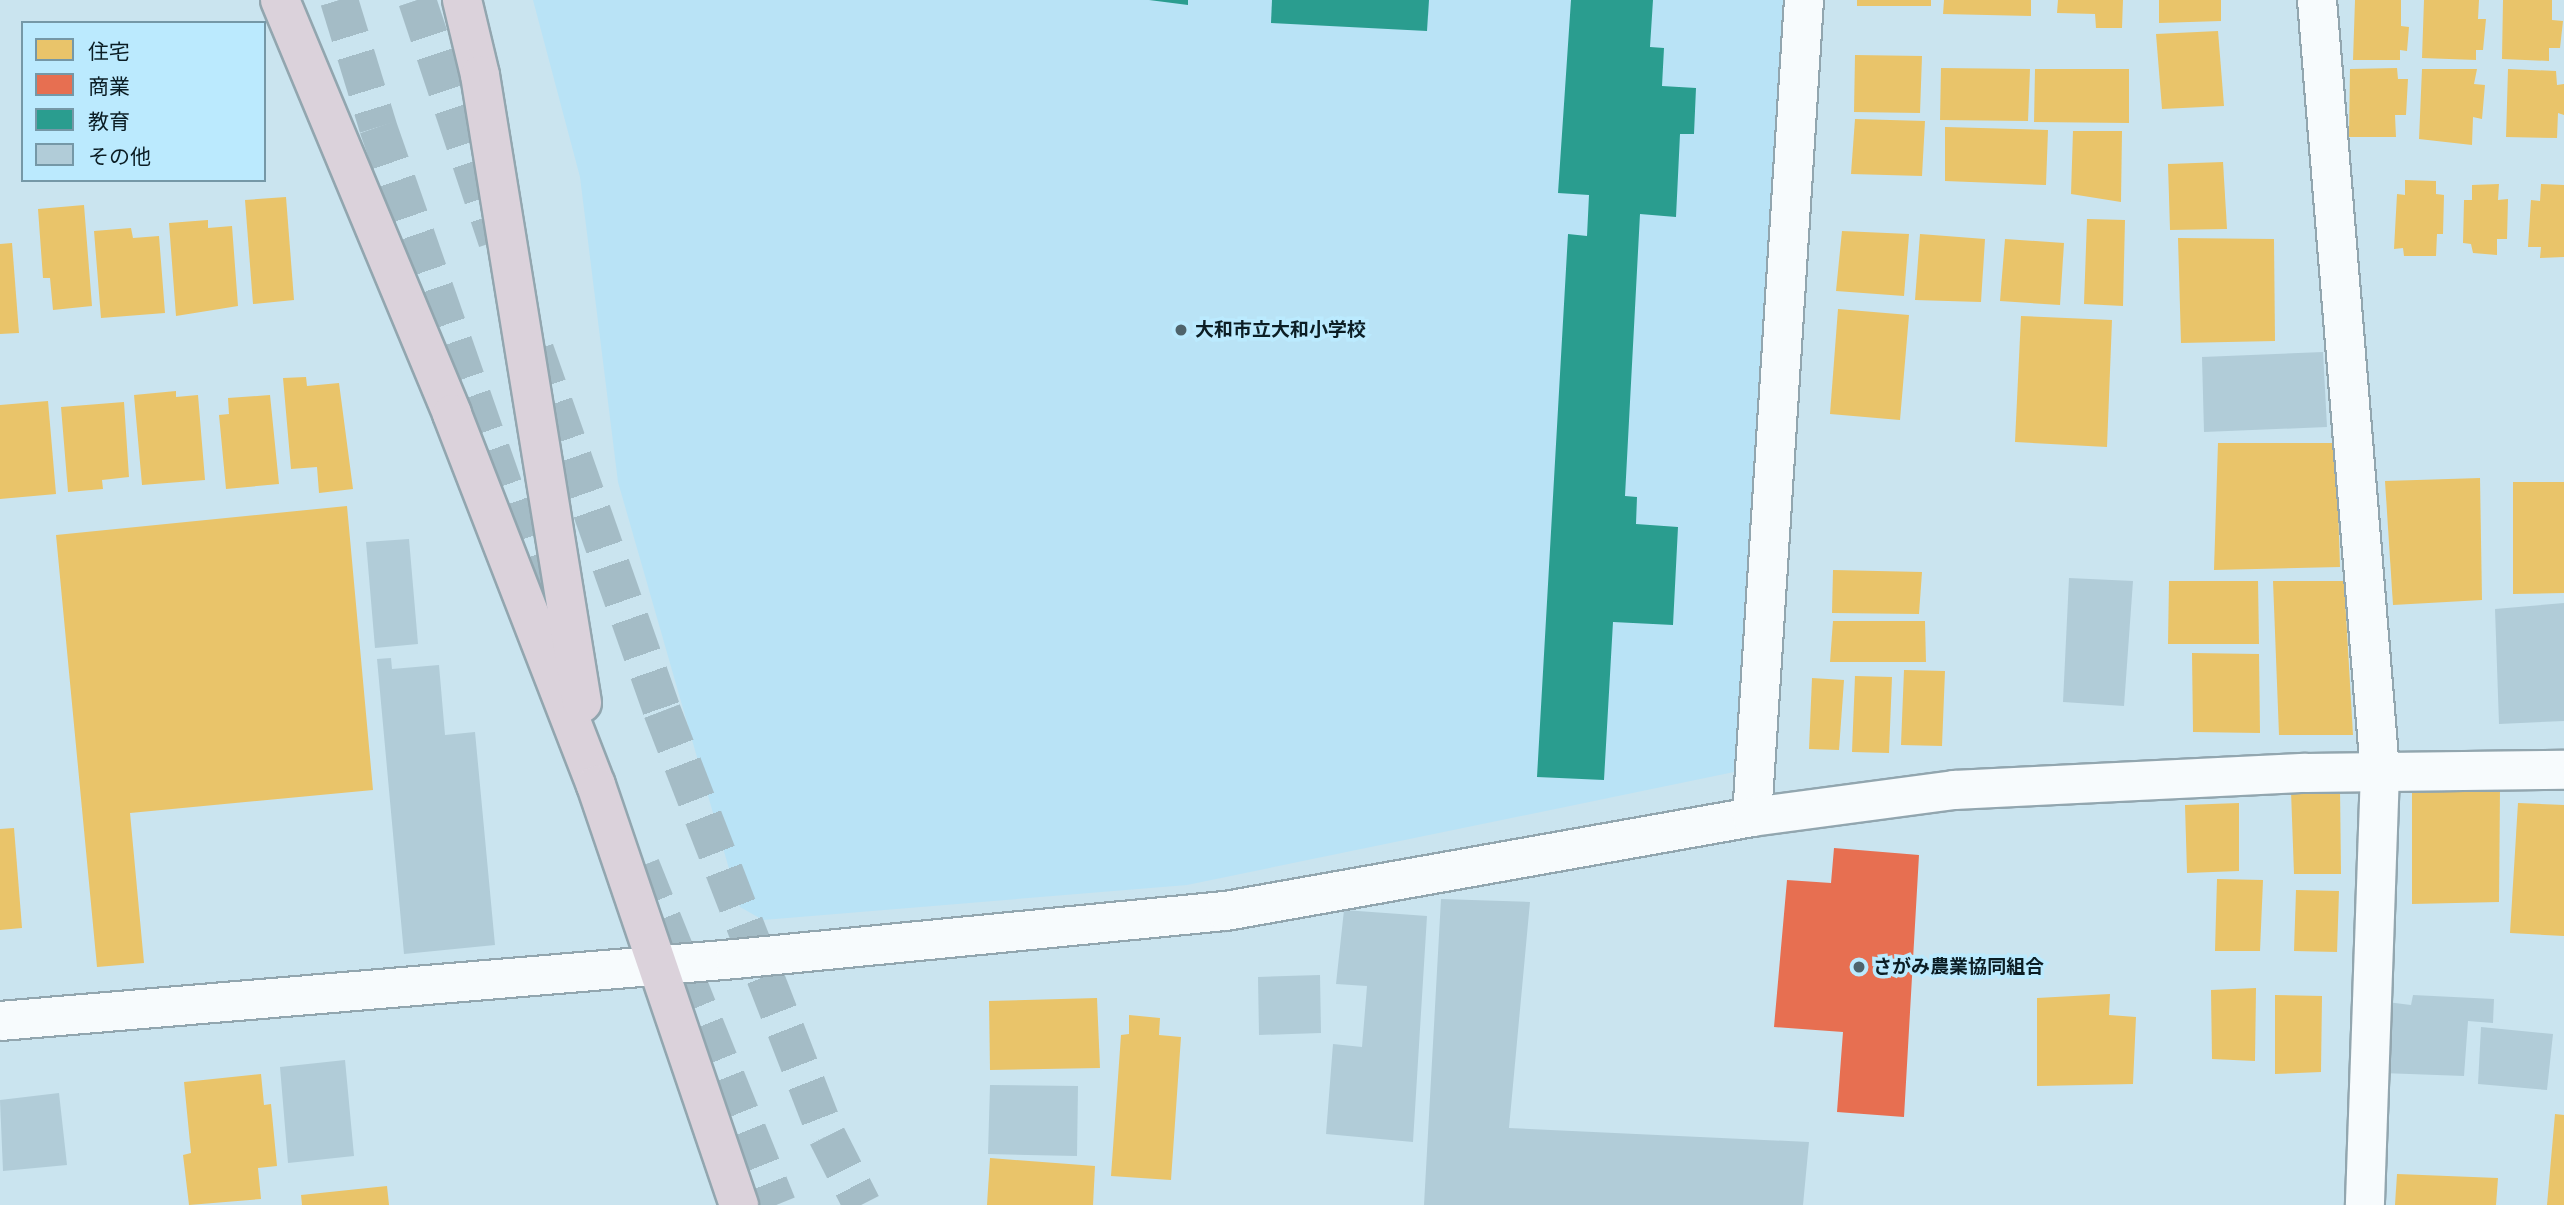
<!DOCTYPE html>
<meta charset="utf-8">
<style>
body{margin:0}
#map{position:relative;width:2564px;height:1205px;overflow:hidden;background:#cae4ef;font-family:Rubik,"Noto Sans JP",sans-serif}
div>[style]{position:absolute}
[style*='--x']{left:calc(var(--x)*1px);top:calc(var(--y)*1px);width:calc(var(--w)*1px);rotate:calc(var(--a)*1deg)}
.built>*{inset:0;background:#b9e3f6}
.homes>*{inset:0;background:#e9c46a}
.shops>*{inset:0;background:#e76f51}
.schools>*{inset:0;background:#2a9d8f}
.building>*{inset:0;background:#b1ccd8}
.highway-tunnel>*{height:38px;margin-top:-19px;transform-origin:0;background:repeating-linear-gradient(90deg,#a4bcc6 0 38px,transparent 0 57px)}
.roads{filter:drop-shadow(2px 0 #92a6af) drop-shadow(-2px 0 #92a6af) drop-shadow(0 2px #92a6af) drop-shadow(0 -2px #92a6af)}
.street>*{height:38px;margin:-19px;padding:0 19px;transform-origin:19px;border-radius:19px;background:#f7fbfd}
.highway>*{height:38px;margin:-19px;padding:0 19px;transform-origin:19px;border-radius:19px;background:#dbd2db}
.dots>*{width:19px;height:19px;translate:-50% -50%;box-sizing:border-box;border:4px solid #bbeafe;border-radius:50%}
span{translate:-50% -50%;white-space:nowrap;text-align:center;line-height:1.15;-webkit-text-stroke:7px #bbeafe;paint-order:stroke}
.poi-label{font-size:19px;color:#0b1d24;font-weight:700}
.left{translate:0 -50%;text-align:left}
.legend{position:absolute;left:21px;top:21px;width:245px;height:161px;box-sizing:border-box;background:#bbeafe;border:2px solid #7598a7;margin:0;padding:9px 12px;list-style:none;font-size:21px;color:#0b1d24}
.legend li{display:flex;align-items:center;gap:14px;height:35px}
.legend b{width:35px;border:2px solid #7598a7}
</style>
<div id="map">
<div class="built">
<div style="clip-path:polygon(533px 0,1786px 0,1734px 772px,1187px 885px,763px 920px,740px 907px,618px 482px,580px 177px)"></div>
</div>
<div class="homes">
<div style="clip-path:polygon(1857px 0,1931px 0,1931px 6px,1857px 6px)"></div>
<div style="clip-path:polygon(1944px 0,2031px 0,2031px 16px,1943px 14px)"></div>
<div style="clip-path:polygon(2058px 0,2123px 0,2122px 28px,2096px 28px,2095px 14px,2057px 13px)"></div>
<div style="clip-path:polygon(2159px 0,2221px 0,2221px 21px,2159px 23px)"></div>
<div style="clip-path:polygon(2355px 0,2401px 0,2401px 26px,2409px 27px,2407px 51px,2400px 50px,2400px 60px,2353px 60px)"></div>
<div style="clip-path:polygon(2424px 0,2479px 0,2478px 19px,2486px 19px,2483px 50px,2476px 50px,2476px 60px,2422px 58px)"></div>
<div style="clip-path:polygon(2503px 0,2552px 0,2552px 20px,2563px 21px,2560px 48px,2549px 48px,2549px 61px,2502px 59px)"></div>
<div style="clip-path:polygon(2218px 31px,2224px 106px,2162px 109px,2156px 34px)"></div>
<div style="clip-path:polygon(1855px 55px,1922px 56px,1920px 113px,1854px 112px)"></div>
<div style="clip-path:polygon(1941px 68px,2030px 69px,2028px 121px,1940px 120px)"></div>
<div style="clip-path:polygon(2397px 68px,2398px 79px,2408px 79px,2406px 115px,2395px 115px,2396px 137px,2349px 137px,2350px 69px)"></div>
<div style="clip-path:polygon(2035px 69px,2129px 69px,2129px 123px,2034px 122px)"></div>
<div style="clip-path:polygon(2422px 69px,2477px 69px,2474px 84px,2485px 85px,2482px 119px,2473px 117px,2472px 145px,2419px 139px)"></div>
<div style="clip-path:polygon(2508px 69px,2556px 71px,2557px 85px,2564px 84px,2564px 115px,2558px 113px,2557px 138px,2506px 137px)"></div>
<div style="clip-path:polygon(1855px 119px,1925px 121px,1922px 176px,1851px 174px)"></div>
<div style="clip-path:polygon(1945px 127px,2048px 130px,2046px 185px,1945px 181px)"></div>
<div style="clip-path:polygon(2073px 131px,2122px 131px,2121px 202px,2071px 194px)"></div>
<div style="clip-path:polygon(2223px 162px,2227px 229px,2170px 230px,2168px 164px)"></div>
<div style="clip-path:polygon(2405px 180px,2436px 181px,2436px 194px,2444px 195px,2443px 234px,2437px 234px,2436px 256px,2404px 256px,2403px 248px,2394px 249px,2397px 194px,2405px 195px)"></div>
<div style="clip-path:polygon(2499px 184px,2498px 200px,2508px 199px,2507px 239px,2497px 239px,2497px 255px,2473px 253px,2471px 244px,2463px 243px,2464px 200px,2472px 200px,2472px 185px)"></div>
<div style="clip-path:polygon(2541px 184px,2564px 185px,2564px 257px,2540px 258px,2541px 247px,2528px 247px,2531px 200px,2540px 201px)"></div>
<div style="clip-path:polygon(286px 197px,294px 300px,253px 304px,245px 200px)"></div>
<div style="clip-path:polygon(84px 205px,92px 306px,53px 310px,50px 278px,43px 278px,38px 209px)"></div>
<div style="clip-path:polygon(2087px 219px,2125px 220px,2123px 306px,2084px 304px)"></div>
<div style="clip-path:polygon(208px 220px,208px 228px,232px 226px,238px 306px,176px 316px,169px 223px)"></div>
<div style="clip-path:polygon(131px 228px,133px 238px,159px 236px,165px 313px,101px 318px,94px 231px)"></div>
<div style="clip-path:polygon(1842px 231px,1909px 234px,1904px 296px,1836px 291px)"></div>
<div style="clip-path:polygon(1920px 234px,1985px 239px,1981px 302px,1915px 300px)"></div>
<div style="clip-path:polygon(2178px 238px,2274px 239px,2275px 341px,2181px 343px)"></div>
<div style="clip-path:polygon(2005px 239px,2064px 243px,2060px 305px,2000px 301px)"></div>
<div style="clip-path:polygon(12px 243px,19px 333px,0 334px,0 244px)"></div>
<div style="clip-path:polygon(1838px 309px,1909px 315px,1900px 420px,1830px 414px)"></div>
<div style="clip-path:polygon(2021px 316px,2112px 320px,2107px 447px,2015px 442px)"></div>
<div style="clip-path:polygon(306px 377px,307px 386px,339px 383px,353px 489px,319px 493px,317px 467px,291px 469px,283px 378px)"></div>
<div style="clip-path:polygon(176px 391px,176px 397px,198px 395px,205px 480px,142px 485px,134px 395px)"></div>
<div style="clip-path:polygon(270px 395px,279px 484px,226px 489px,219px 415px,229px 414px,228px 398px)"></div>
<div style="clip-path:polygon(48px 401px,56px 494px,0 499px,0 405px)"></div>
<div style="clip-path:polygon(124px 402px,129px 477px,102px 480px,103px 489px,68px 492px,61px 407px)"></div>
<div style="clip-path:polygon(2218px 443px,2336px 443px,2340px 567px,2214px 570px)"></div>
<div style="clip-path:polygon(2480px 478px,2482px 600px,2393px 605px,2385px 481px)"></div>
<div style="clip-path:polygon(2513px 482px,2564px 482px,2564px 593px,2513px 594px)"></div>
<div style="clip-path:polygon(347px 506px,373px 790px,130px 813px,144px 963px,97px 967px,56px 535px)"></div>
<div style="clip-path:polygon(1833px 570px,1922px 572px,1919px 614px,1832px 613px)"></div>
<div style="clip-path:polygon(2169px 581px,2258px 581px,2259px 644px,2168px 644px)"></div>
<div style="clip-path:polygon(2273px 581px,2344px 581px,2353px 735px,2279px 735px)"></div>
<div style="clip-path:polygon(1833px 621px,1925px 621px,1926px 662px,1830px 662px)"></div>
<div style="clip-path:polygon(2192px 653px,2259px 654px,2260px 733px,2193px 732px)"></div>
<div style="clip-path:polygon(1904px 670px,1945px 671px,1942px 746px,1901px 745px)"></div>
<div style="clip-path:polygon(1855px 676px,1892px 677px,1889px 753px,1852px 752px)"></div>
<div style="clip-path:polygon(1812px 678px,1844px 680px,1839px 750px,1809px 749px)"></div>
<div style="clip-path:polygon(2340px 788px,2341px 874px,2294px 874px,2291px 791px)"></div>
<div style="clip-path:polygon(2500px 789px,2499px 902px,2412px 904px,2412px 791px)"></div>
<div style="clip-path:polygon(2239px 803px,2239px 871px,2187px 873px,2185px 805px)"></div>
<div style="clip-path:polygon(2518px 803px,2564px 805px,2564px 936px,2510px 933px)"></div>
<div style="clip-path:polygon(14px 828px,22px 928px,0 930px,0 829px)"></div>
<div style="clip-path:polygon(2217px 879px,2263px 880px,2260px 951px,2215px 951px)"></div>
<div style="clip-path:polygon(2296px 890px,2339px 891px,2337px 952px,2294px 951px)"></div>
<div style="clip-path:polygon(2256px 988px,2255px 1061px,2212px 1059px,2211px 990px)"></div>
<div style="clip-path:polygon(2110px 994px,2109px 1015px,2136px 1017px,2133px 1084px,2037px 1086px,2037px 998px)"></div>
<div style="clip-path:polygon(2275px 995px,2322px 996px,2321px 1072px,2275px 1074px)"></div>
<div style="clip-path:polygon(1097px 998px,1100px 1068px,990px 1070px,989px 1001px)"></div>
<div style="clip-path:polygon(1129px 1015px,1160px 1018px,1159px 1035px,1181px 1037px,1171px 1180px,1111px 1176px,1121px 1035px,1129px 1034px)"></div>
<div style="clip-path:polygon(261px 1074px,264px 1105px,271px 1104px,277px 1166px,258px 1168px,261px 1199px,189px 1205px,183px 1155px,191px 1153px,184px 1082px)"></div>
<div style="clip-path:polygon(2555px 1114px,2564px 1115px,2564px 1205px,2547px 1205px)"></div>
<div style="clip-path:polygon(990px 1158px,1095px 1166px,1093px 1205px,987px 1205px)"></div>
<div style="clip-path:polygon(2397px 1174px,2498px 1178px,2496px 1205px,2395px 1205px)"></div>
<div style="clip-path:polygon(387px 1186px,389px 1205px,302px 1205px,301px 1195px)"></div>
</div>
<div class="shops">
<div style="clip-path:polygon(1834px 848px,1919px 855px,1904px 1117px,1837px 1112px,1843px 1032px,1774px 1027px,1787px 880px,1831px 883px)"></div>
</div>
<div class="schools">
<div style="clip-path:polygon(1149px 0,1188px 0,1188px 5px)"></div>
<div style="clip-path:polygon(1272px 0,1429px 0,1427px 31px,1271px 23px)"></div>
<div style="clip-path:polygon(1571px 0,1653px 0,1650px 47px,1664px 48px,1662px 86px,1696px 88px,1694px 134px,1680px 134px,1676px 217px,1640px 214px,1625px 496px,1637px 497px,1636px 524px,1678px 527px,1673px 625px,1613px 622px,1604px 780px,1537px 777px,1568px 234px,1587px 236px,1589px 195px,1558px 193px)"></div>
</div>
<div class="building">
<div style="clip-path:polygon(2323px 352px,2327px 427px,2204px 432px,2202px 357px)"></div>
<div style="clip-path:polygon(409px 539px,418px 644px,375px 648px,366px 542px)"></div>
<div style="clip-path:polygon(2069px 578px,2133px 581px,2124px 706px,2063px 702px)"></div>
<div style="clip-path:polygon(2564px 603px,2564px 721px,2499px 724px,2495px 609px)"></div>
<div style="clip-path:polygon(391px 658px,392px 669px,439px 665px,445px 735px,475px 732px,495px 945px,404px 954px,377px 659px)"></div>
<div style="clip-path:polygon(1441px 899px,1530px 902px,1509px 1128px,1809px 1142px,1803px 1205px,1424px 1205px)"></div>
<div style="clip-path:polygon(1344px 910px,1427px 916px,1413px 1142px,1326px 1134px,1333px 1044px,1362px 1047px,1367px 986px,1336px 984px)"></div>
<div style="clip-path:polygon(1320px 975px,1321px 1033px,1259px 1035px,1258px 977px)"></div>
<div style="clip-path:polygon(2413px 995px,2494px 999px,2493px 1023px,2468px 1021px,2464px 1076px,2382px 1073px,2387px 1002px,2411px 1005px)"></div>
<div style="clip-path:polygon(2481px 1027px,2553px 1034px,2547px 1090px,2478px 1084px)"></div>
<div style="clip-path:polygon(345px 1060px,354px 1156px,288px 1163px,280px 1067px)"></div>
<div style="clip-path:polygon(990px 1085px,1078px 1086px,1077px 1156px,988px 1154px)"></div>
<div style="clip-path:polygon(59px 1093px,67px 1165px,3px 1171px,0 1100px)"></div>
</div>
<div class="highway-tunnel">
<div style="--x:339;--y:0;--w:133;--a:72.9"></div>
<div style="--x:378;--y:127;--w:500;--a:70.73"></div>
<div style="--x:417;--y:0;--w:254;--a:71.6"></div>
<div style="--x:535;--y:350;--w:383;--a:70.6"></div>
<div style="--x:662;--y:711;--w:456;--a:68.8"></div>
<div style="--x:827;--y:1136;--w:77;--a:63.1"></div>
<div style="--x:641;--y:866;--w:365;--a:68.1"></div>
</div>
<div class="roads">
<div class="street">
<div style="--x:2317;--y:0;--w:775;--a:85.33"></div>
<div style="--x:2380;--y:772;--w:433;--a:92"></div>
<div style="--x:1752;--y:817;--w:819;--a:-86.36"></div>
<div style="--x:0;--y:1021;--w:738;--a:-4.82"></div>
<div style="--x:735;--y:959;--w:493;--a:-5.6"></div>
<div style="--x:1226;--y:911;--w:534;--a:-10.13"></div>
<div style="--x:1752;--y:817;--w:204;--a:-7.6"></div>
<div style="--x:1954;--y:790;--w:352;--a:-2.8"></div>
<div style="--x:2306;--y:773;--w:258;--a:-0.7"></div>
</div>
<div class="highway">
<div style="--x:280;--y:0;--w:448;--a:67.4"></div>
<div style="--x:452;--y:414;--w:398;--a:68.8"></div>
<div style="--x:596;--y:785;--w:444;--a:71.2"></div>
<div style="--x:462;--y:0;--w:77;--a:76.5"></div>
<div style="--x:480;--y:75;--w:636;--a:80.77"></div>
</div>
</div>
<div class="dots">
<div style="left:1181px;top:330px;background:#4e636b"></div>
<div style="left:1859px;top:967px;background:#4e636b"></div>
</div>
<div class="poi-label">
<span class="left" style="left:1195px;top:330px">大和市立大和小学校</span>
<span class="left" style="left:1873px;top:967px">さがみ農業協同組合</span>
</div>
<ul class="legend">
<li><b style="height:19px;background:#e9c46a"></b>住宅</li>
<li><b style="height:19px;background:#e76f51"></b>商業</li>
<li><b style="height:19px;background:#2a9d8f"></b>教育</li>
<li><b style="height:19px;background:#b1ccd8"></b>その他</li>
</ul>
</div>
